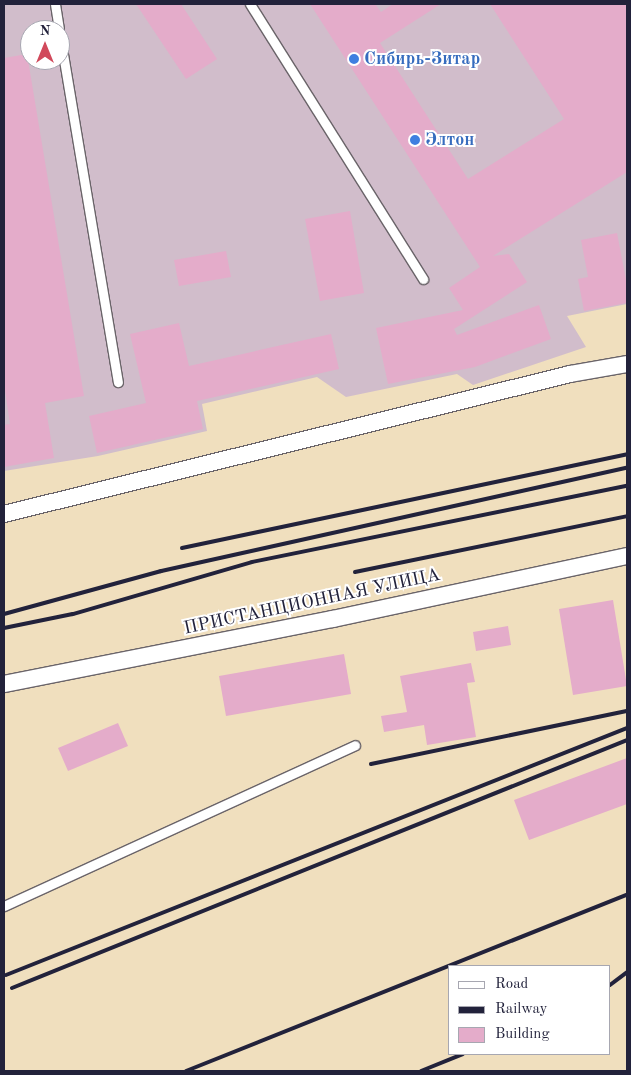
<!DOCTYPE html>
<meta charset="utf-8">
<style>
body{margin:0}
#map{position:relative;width:631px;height:1075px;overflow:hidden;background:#f0dfbe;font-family:"Old Standard TT",serif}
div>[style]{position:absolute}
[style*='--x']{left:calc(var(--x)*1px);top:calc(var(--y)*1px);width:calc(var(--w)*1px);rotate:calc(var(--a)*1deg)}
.industrial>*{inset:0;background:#d1bdcb}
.building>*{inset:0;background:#e4acca}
.roads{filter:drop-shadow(1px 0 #6a6469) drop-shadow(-1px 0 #6a6469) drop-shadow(0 1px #6a6469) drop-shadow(0 -1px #6a6469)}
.service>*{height:9px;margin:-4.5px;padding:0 4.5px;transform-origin:4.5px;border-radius:4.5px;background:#fff}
.minor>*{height:16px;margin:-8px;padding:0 8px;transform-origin:8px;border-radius:8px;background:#fff}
.rail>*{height:4px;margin:-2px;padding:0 2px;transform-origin:2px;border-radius:2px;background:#22223b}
.dots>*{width:14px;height:14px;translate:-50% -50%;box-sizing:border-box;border:2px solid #fff;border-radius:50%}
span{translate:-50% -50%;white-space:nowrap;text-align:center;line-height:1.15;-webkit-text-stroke:4px #fff;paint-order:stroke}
.shop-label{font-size:18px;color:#366cbe;font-weight:700}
.left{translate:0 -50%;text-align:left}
.street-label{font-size:18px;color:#22223b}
.frame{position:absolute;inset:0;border:5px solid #22223b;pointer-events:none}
.legend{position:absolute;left:448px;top:965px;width:162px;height:90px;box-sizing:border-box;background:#fff;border:1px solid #a7a7b1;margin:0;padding:6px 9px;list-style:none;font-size:15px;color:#22223b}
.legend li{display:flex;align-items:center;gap:10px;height:25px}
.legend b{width:25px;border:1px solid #a7a7b1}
.north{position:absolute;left:20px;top:20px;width:50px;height:50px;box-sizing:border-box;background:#fff;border:1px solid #a7a7b1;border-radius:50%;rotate:0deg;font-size:14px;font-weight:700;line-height:20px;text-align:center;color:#22223b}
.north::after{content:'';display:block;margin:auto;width:18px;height:22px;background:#d1495b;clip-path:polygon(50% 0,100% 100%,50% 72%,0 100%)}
</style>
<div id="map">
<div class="industrial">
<div style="clip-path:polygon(evenodd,4px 4px,627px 4px,627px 304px,567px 316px,586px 347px,473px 385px,457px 374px,346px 397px,317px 377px,202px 404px,207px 431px,98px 456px,4px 471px,4px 4px,30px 30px,60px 30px,60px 60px,30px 60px,30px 30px)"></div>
</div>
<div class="building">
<div style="clip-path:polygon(136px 4px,181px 4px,217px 59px,186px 79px)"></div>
<div style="clip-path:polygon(310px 4px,375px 4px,381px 12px,393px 4px,441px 4px,380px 43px,468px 179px,564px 119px,490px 4px,627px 4px,627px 172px,493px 256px,509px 254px,527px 282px,454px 329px,457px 335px,539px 305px,551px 339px,475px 367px,388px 384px,376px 328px,463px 310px,449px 288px,480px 267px)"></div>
<div style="clip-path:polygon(27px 54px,84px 396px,45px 403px,54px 458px,4px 467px,4px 425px,10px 424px,4px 384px,4px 58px)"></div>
<div style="clip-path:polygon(350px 211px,364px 293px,320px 301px,305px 219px)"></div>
<div style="clip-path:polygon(617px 233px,627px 285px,627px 303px,584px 311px,578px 279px,588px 277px,581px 240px)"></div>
<div style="clip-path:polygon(226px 251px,231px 277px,179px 286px,174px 260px)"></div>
<div style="clip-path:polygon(179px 323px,189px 366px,331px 334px,339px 369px,197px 401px,203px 429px,97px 453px,89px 416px,146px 403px,130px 334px)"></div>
<div style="clip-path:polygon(613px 600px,627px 686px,573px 695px,559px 609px)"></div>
<div style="clip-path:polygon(508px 626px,511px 645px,476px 651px,473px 632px)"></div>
<div style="clip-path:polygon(344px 654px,351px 694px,226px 716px,219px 676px)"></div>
<div style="clip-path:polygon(471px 663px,475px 682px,467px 683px,476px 737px,427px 745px,424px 725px,384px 732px,381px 716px,407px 712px,400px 676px)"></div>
<div style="clip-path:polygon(118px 723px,128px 746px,68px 771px,58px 748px)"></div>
<div style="clip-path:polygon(627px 758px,627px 804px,529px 840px,514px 800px)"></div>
</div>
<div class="roads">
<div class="service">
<div style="--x:55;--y:4;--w:26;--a:81"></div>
<div style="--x:250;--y:4;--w:325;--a:57.8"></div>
<div style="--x:60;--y:36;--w:351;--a:80.5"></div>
<div style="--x:4;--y:906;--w:386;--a:-24.6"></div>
</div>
<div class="minor">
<div style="--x:4;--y:514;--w:583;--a:-13.89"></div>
<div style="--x:570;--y:374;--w:58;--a:-10"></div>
<div style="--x:4;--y:684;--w:335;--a:-11.2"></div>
<div style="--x:333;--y:619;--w:301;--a:-12.1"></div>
</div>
</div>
<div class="rail">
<div style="--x:182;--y:548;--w:455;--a:-11.9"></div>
<div style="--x:355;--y:572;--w:278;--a:-11.6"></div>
<div style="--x:4;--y:614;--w:163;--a:-15.3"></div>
<div style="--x:161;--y:571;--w:477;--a:-12.5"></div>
<div style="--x:4;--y:628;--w:70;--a:-11.5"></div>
<div style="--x:73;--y:614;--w:186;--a:-16.2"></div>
<div style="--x:252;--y:562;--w:383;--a:-11.5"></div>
<div style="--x:371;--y:764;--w:261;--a:-11.7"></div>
<div style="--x:6;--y:975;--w:668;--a:-21.69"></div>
<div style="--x:610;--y:985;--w:21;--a:-37"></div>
<div style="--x:12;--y:988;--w:663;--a:-21.96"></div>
<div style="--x:186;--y:1071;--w:475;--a:-21.8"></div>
<div style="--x:421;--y:1071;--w:45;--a:-22"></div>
</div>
<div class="dots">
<div style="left:354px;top:59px;background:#3f7fe0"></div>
<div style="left:415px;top:140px;background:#3f7fe0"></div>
</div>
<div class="shop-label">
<span class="left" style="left:364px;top:59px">Сибирь-Зитар</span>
<span class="left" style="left:425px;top:140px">Элтон</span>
</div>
<div class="street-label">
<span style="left:312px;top:602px;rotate:-12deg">ПРИСТАНЦИОННАЯ УЛИЦА</span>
</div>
<div class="frame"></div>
<ul class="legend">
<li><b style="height:6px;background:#fff"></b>Road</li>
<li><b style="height:6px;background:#22223b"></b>Railway</li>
<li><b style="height:14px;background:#e4acca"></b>Building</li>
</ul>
<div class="north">N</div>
</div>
